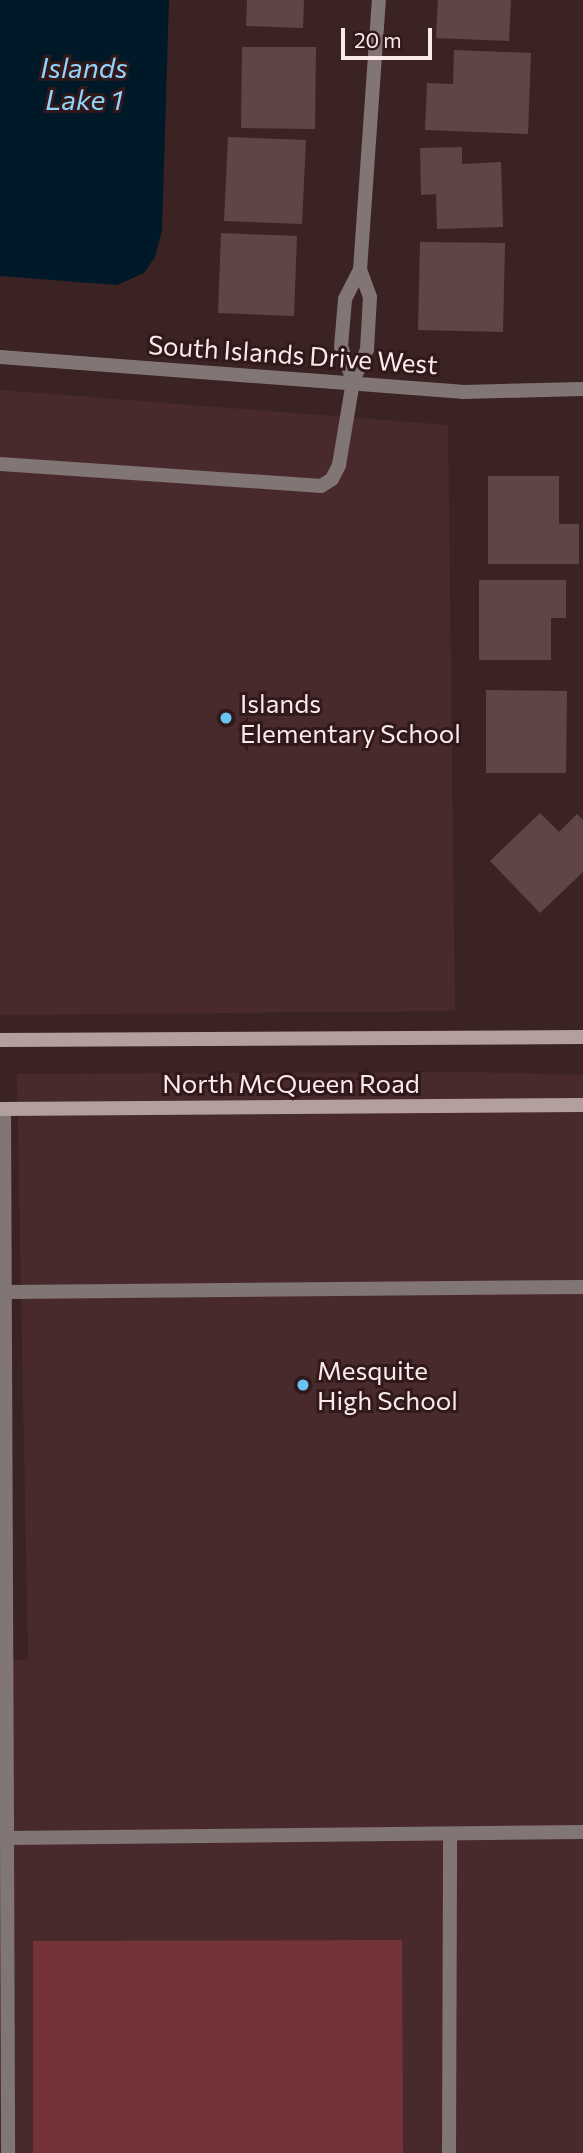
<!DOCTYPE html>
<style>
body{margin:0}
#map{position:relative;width:583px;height:2153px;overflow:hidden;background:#3b2324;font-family:Commissioner,sans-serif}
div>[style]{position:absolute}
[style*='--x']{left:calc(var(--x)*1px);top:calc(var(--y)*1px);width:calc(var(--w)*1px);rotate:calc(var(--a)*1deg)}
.built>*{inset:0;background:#492a2c}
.green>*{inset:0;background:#733339}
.water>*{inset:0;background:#001928}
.building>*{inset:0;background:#604546}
.service>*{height:14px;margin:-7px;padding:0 7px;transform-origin:7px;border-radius:7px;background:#827575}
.minor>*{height:14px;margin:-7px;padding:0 7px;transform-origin:7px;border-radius:7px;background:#827575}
.tertiary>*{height:14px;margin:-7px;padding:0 7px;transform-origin:7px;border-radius:7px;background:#827575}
.secondary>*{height:14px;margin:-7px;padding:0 7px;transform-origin:7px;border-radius:7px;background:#b49f9f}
.dots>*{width:19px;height:19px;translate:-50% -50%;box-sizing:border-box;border:4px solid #31191b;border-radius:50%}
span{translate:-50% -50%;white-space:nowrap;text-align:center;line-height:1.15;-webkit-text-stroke:6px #31191b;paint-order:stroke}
.street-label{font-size:26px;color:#fbeaea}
.poi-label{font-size:26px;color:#fbeaea}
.left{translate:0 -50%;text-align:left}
.water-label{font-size:28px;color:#91d4fb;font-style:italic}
.scale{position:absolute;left:341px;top:28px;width:91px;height:32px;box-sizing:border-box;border:4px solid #fbeaea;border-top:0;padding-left:9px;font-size:21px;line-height:24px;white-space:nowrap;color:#fbeaea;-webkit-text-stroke:5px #31191b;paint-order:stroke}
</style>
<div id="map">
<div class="built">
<div style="clip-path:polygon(0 390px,448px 425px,455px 1011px,0 1015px)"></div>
<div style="clip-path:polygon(470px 1072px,583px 1075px,583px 2153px,0 2153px,0 1660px,28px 1660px,17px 1074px)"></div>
</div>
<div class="green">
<div style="clip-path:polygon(402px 1940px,403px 2153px,33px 2153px,33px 1941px)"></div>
</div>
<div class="water">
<div style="clip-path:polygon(0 0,169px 0,162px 231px,155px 257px,144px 273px,117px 285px,0 276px)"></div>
</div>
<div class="building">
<div style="clip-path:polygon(247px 0,304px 0,303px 28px,246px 26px)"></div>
<div style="clip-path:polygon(438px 0,511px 0,509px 41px,436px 38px)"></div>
<div style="clip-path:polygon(242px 47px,316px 47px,315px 129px,241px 128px)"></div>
<div style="clip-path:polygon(454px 50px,531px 53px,528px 134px,425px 130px,427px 83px,453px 84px)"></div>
<div style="clip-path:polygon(228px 137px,306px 140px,302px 224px,224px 221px)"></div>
<div style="clip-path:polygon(462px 147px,462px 164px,501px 162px,503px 227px,437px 229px,436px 194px,421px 195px,420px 148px)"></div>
<div style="clip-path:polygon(221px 233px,297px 236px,294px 316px,218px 313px)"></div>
<div style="clip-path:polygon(420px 242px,505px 243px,503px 332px,418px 330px)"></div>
<div style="clip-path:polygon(488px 476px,559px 476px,559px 524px,579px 524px,579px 564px,488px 564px)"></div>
<div style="clip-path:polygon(479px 580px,566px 580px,566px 618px,551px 618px,551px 660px,479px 660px)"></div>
<div style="clip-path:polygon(486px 690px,567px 691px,566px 773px,486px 773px)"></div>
<div style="clip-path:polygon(540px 813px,559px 832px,577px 814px,583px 820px,583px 872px,540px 913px,490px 861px)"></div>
</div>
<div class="service">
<div style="--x:0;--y:464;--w:322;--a:3.9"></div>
<div style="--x:321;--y:486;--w:13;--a:-32"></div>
<div style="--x:332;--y:479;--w:16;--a:-63"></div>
<div style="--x:339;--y:465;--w:85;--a:-80.5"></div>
<div style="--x:4;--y:1109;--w:729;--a:89.76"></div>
<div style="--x:7;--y:1838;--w:576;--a:-0.6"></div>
<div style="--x:6;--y:1292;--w:577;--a:-0.5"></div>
<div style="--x:7;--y:1838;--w:315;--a:89.8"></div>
<div style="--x:449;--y:2153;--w:318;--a:-89.8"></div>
</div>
<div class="minor">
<div style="--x:353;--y:381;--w:36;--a:-109"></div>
<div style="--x:341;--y:347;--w:48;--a:-85.2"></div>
<div style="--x:345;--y:299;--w:33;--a:-63"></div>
<div style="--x:360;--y:270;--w:271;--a:-86"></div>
<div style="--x:353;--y:381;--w:35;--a:-66"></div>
<div style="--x:367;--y:349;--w:52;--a:-86.7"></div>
<div style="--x:370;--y:297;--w:29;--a:-110"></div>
</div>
<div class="tertiary">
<div style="--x:0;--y:357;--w:463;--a:4.3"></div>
<div style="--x:462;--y:392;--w:121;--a:-1.4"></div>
</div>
<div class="secondary">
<div style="--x:0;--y:1040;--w:583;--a:-0.29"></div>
<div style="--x:0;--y:1109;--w:583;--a:-0.39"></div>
</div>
<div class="dots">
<div style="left:226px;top:718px;background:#6bc3f2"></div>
<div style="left:303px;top:1385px;background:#6bc3f2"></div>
</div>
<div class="street-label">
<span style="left:293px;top:354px;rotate:4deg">South Islands Drive West</span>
<span style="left:291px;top:1083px">North McQueen Road</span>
</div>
<div class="poi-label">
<span class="left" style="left:240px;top:718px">Islands<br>Elementary School</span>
<span class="left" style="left:317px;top:1385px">Mesquite<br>High School</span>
</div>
<div class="water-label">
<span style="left:84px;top:83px">Islands<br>Lake 1</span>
</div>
<div class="scale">20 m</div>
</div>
